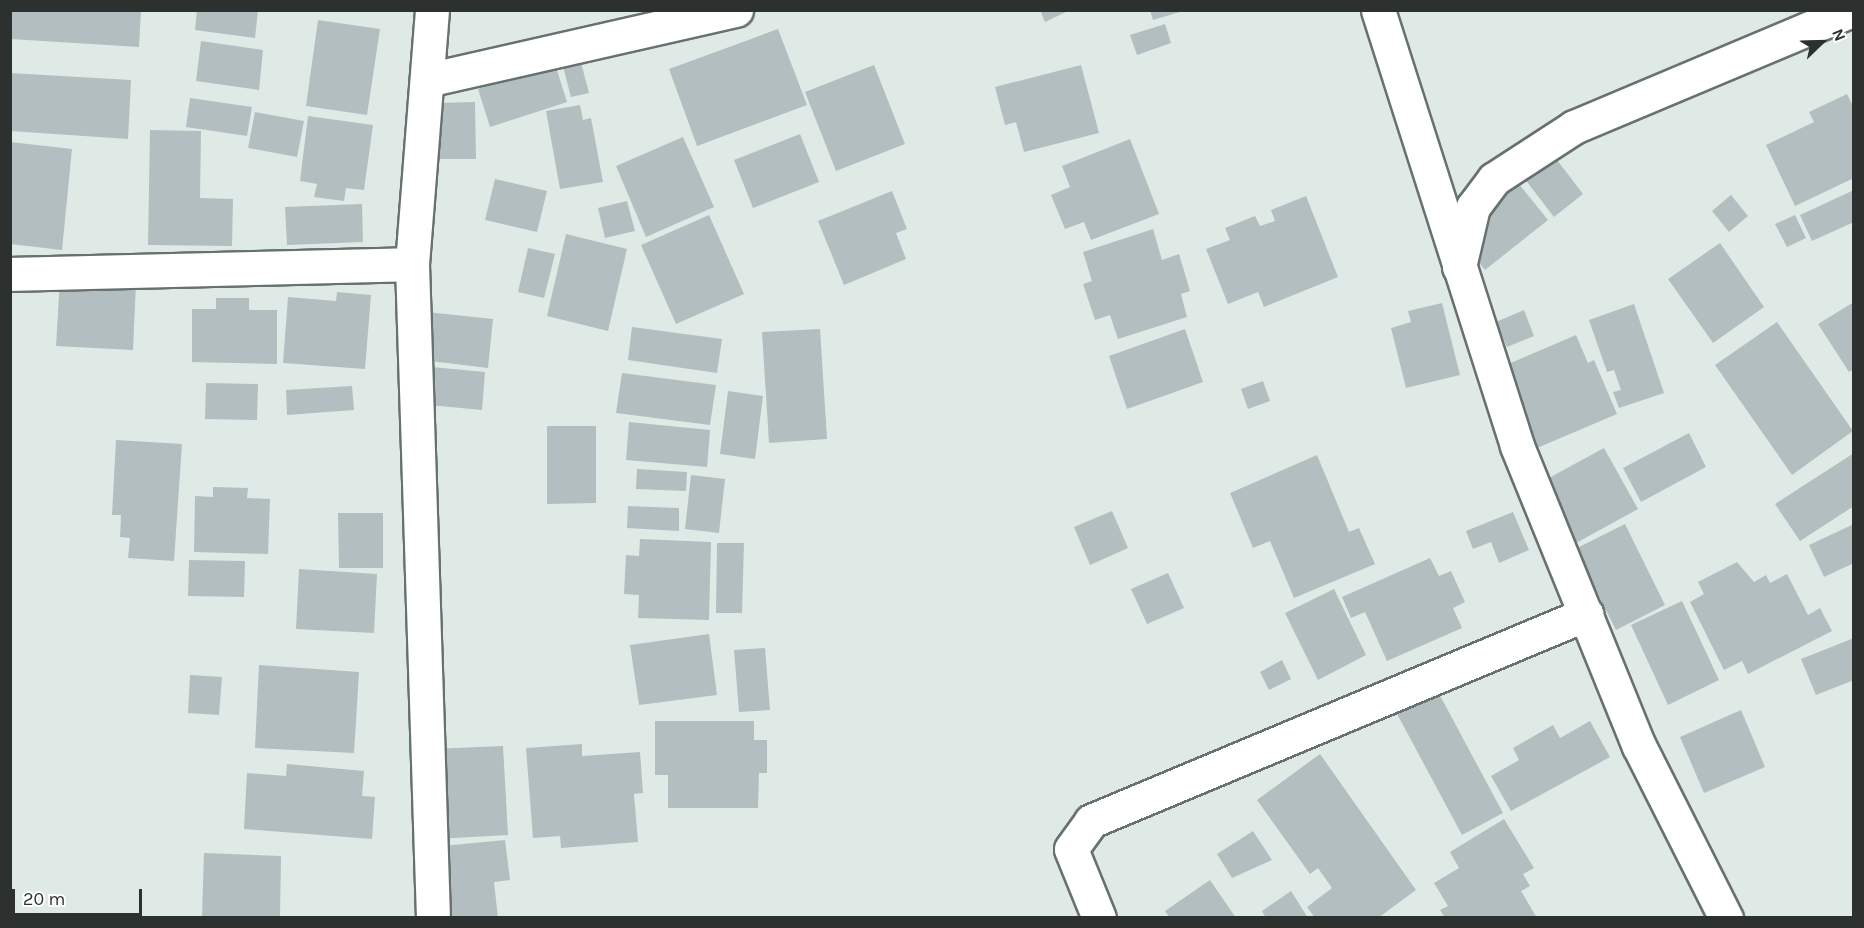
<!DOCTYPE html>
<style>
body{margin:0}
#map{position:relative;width:1864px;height:928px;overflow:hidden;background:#dfeae7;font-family:Karla,sans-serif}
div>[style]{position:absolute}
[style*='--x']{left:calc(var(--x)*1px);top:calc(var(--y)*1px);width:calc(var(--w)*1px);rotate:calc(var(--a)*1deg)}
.building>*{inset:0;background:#b3bec0}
.roads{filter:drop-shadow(2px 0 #67726f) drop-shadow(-2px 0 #67726f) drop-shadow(0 2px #67726f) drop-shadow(0 -2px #67726f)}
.minor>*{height:33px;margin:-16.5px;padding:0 16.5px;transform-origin:16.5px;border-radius:16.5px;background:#fff}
span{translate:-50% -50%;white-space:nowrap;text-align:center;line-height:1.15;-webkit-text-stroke:4.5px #fff;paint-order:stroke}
.frame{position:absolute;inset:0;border:12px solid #2c3130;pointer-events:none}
.north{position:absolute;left:1792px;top:12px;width:60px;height:60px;-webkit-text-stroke:4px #fff;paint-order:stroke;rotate:67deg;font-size:16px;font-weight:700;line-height:24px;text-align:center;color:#2c3130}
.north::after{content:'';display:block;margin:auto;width:21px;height:27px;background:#2c3130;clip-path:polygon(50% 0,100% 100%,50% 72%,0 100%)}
.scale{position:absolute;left:12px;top:889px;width:130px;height:27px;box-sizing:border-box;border:3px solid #2c3130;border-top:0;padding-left:8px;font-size:18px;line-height:21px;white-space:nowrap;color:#2c3130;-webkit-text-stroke:4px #fff;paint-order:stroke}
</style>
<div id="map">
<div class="building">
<div style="clip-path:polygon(10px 10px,141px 10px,139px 47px,10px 39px)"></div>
<div style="clip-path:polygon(197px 10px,258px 10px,255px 38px,195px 30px)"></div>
<div style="clip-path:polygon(1040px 10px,1070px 10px,1045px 22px)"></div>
<div style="clip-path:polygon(1150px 10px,1183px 10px,1183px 11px,1153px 20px)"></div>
<div style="clip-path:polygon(318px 20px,380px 29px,367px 115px,306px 106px)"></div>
<div style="clip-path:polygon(1165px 24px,1171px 43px,1137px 55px,1130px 35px)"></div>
<div style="clip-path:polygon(778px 29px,807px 105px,697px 146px,669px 69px)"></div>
<div style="clip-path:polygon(201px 41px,263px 50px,259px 90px,196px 81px)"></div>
<div style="clip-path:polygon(579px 55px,589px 93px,571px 97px,561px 59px)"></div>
<div style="clip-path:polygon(555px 64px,567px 102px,490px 127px,478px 89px)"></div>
<div style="clip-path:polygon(874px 65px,905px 144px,836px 171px,805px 92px)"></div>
<div style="clip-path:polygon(1081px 65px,1099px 133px,1024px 152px,1016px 122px,1005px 125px,995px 87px)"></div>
<div style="clip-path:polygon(10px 73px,131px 80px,128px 139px,10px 131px)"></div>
<div style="clip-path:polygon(1847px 94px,1854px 108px,1854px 178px,1795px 206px,1766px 145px,1814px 122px,1809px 112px)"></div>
<div style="clip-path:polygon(190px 98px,252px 107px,247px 136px,186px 127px)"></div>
<div style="clip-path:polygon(475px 102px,476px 159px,437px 159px,436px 103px)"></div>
<div style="clip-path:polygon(580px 105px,583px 120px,591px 118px,603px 182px,560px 189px,546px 111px)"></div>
<div style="clip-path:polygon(255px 112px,304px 121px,297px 157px,248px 148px)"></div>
<div style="clip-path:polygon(308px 116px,373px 125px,364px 190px,346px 188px,344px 201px,314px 197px,317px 184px,300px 181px)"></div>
<div style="clip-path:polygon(150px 130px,201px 131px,200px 198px,233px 199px,232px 246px,148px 245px)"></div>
<div style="clip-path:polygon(800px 134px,819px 182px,753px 208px,734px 160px)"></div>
<div style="clip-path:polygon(683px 137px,714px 207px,646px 237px,616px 166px)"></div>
<div style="clip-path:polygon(1130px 139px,1159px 214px,1091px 240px,1084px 222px,1065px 229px,1051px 195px,1070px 187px,1062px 166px)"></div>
<div style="clip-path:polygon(10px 142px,72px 149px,62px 250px,10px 244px)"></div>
<div style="clip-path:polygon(1554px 156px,1583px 194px,1554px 217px,1524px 178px)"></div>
<div style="clip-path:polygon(495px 179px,547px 191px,537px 232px,485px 220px)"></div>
<div style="clip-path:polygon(1519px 184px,1548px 220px,1485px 270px,1457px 235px)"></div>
<div style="clip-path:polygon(1854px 190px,1854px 222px,1812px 241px,1800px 215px)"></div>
<div style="clip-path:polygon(892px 191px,907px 229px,896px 233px,906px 259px,844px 285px,818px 221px)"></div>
<div style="clip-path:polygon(1731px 195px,1748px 216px,1729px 232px,1712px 211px)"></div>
<div style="clip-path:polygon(1306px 196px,1338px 277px,1264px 307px,1258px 292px,1228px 304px,1206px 249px,1230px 240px,1225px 228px,1255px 216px,1260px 226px,1275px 221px,1271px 210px)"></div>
<div style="clip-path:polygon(627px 201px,635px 231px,605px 238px,598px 208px)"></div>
<div style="clip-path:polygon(362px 204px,363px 242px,287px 245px,285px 207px)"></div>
<div style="clip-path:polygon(709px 215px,744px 294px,676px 324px,641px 245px)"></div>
<div style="clip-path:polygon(1795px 215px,1806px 238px,1787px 247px,1775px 224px)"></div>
<div style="clip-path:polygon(1153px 229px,1162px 260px,1179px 254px,1190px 291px,1181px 294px,1187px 317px,1118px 339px,1110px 315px,1095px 320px,1083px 284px,1092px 281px,1083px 252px)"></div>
<div style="clip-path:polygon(566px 234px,627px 249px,608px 331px,547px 316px)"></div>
<div style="clip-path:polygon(1720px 243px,1764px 307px,1713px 343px,1668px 279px)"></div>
<div style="clip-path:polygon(528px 248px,555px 254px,544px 298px,518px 292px)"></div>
<div style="clip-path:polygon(60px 279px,136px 283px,133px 350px,56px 346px)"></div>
<div style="clip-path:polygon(337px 292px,371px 295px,365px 369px,283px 363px,288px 297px,336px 301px)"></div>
<div style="clip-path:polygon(216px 298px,249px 298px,249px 310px,277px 310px,277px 364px,192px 362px,192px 309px,216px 309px)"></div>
<div style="clip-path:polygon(1854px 302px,1854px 369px,1849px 372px,1818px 324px)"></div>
<div style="clip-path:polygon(1442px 303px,1460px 375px,1406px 388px,1391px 328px,1411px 322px,1408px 311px)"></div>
<div style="clip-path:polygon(1634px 304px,1664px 393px,1619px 408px,1613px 392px,1621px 390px,1614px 370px,1607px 372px,1589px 320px)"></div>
<div style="clip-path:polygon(1524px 310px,1534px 336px,1507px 347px,1496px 322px)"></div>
<div style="clip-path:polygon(427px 312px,493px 319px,488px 368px,422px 360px)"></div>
<div style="clip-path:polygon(1777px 322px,1853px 431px,1792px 475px,1715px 365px)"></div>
<div style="clip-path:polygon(632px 327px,722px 339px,717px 373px,628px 360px)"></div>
<div style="clip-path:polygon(820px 329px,827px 439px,769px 443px,762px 332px)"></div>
<div style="clip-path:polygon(1185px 329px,1203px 382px,1127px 409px,1109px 356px)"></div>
<div style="clip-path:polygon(1576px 335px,1588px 363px,1594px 360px,1617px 414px,1530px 451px,1509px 402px,1519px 397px,1506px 365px)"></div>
<div style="clip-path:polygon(421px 366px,485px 372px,482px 410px,418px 404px)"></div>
<div style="clip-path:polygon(622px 373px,716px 385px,710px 425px,616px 413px)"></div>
<div style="clip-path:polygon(1263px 381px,1270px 401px,1248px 409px,1241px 389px)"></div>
<div style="clip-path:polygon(206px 383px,258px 384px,257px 420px,205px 419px)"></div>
<div style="clip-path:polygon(352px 386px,354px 410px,287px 415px,286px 390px)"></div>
<div style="clip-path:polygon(728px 391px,763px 396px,755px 459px,720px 454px)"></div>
<div style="clip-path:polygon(629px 422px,710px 430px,707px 467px,626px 460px)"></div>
<div style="clip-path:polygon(547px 426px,596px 426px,596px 503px,547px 504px)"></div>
<div style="clip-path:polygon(1689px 433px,1706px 467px,1641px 502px,1623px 468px)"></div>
<div style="clip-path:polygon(116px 440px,182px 444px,174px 561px,128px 558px,130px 538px,120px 537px,121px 515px,112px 515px)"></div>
<div style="clip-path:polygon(1604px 448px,1638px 509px,1558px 553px,1525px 491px)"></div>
<div style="clip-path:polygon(1854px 453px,1854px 506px,1800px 541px,1775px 504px)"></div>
<div style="clip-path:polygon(1317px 455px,1349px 532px,1359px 528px,1375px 564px,1294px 598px,1270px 541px,1253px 548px,1230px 493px)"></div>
<div style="clip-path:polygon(637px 469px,687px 472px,686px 491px,636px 489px)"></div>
<div style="clip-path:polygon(691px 475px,725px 479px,719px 533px,685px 529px)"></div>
<div style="clip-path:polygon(213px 487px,248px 488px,247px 498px,270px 499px,268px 554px,194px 552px,195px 496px,213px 497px)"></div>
<div style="clip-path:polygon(628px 506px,679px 508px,679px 531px,627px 528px)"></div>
<div style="clip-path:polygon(1112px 511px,1128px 548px,1090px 565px,1074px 527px)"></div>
<div style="clip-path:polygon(1513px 512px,1529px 550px,1499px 563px,1491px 542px,1473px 549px,1466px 531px)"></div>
<div style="clip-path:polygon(338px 513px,383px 513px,383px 568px,339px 568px)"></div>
<div style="clip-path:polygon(1625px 524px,1665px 605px,1616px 630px,1575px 549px)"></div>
<div style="clip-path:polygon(1854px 524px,1854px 563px,1824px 577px,1809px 545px)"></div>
<div style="clip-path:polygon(640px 539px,711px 542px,709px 620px,638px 618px,639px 595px,624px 594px,626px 555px,639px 556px)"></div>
<div style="clip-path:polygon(717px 543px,744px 543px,742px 613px,716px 613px)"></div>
<div style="clip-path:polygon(1430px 558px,1439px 576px,1451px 571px,1465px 602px,1453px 608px,1462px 628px,1387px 661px,1365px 612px,1351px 618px,1342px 597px)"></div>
<div style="clip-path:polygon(189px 560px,245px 561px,244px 597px,188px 596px)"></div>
<div style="clip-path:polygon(1737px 562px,1754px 582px,1766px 575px,1770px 583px,1787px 574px,1808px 615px,1820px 608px,1832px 631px,1748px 674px,1742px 661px,1724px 670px,1690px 602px,1704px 594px,1698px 582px)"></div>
<div style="clip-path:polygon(299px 569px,377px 574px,374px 633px,296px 629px)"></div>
<div style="clip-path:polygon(1168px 573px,1184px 608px,1147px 624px,1131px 589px)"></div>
<div style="clip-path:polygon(1334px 589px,1366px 655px,1318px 680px,1285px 613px)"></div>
<div style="clip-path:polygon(1682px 601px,1719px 680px,1668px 705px,1631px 625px)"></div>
<div style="clip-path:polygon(709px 634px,717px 695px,639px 705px,630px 645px)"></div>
<div style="clip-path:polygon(1854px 638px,1854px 680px,1816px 695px,1801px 659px)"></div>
<div style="clip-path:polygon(765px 648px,770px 710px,739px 712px,734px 650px)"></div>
<div style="clip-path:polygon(1282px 660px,1291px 679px,1269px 690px,1260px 672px)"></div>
<div style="clip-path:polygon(259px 665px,359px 672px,354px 753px,255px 748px)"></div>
<div style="clip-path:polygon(190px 675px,222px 677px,219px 715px,188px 713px)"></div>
<div style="clip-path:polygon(1430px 677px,1503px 813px,1462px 835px,1389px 699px)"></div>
<div style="clip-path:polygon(1741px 710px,1765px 767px,1704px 793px,1680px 737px)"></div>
<div style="clip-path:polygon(655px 721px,754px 721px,754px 740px,767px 740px,767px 773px,759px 773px,758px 808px,668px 808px,668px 775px,655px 775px)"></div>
<div style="clip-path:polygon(1590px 721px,1610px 757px,1511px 811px,1491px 776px,1519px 760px,1513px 748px,1553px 725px,1560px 738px)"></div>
<div style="clip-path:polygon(582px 744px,582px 756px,640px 752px,643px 793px,634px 794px,638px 842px,561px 848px,560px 836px,533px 838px,526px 748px)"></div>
<div style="clip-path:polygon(503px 746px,508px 835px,436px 839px,431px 749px)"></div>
<div style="clip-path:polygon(1320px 754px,1416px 890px,1378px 918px,1315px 918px,1307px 907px,1332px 888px,1318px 868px,1310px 874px,1257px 800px)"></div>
<div style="clip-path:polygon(287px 764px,364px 771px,362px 796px,375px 797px,372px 839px,244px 829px,247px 773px,286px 776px)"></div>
<div style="clip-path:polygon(1504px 819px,1534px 868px,1523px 874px,1530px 886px,1521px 891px,1537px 918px,1445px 918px,1440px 910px,1448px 906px,1434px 883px,1459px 868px,1450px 852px)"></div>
<div style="clip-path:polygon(1253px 831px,1272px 860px,1232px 878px,1217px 854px)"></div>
<div style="clip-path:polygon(505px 840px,510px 880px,494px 882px,498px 918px,450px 918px,442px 846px)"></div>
<div style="clip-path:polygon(204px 853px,281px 856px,280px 918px,202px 918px)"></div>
<div style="clip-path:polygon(1210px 880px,1236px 918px,1170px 918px,1165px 911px)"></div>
<div style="clip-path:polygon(1291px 891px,1308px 918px,1266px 918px,1262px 911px)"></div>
</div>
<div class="roads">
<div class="minor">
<div style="--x:432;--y:10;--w:255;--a:94.5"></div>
<div style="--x:412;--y:264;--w:654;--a:88.16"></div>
<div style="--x:1378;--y:10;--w:458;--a:72.3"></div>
<div style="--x:1517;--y:446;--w:324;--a:67.9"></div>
<div style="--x:1639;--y:746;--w:193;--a:63.2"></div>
<div style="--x:427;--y:80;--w:317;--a:-12.8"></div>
<div style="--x:1459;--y:267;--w:62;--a:-76.9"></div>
<div style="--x:1473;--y:207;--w:35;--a:-53"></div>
<div style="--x:1494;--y:179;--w:95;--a:-33"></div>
<div style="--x:1574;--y:127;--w:302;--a:-22.8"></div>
<div style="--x:10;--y:274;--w:402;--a:-1.4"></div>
<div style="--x:1099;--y:918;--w:74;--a:-112.1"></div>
<div style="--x:1071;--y:849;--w:34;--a:-54"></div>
<div style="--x:1091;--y:821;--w:537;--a:-22.69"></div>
</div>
</div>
<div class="frame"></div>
<div class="north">N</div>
<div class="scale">20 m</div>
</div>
